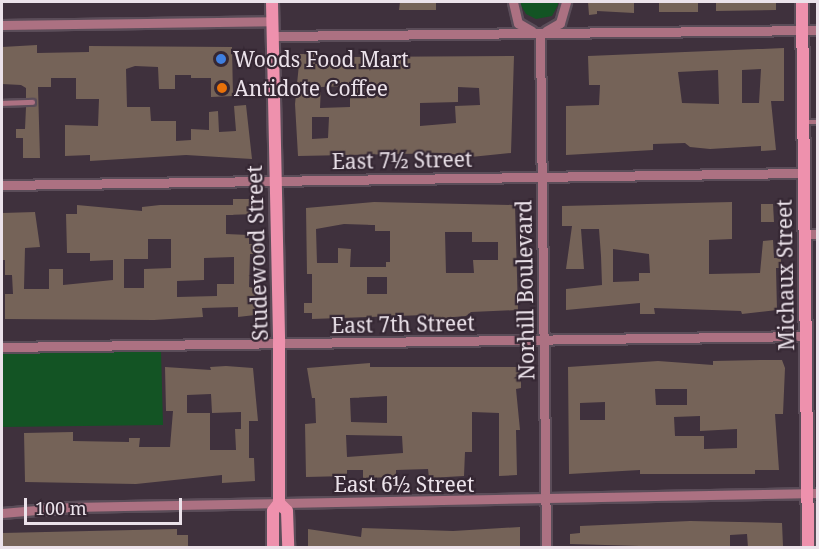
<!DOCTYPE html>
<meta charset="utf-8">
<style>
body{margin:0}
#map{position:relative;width:819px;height:549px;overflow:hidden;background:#3f313d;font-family:"Noto Serif",serif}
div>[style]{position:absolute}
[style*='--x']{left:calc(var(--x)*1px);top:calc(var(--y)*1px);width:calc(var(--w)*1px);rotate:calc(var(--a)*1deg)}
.green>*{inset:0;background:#135424}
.building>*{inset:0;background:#756358}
.roads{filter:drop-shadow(2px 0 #5b4d59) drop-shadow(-2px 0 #5b4d59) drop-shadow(0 2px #5b4d59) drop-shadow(0 -2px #5b4d59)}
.lane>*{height:4.5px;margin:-2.25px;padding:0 2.25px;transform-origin:2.25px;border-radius:2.25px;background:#ac7182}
.street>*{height:9px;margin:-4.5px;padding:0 4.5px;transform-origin:4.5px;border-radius:4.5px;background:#ac7182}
.secondary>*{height:12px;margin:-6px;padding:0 6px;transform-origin:6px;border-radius:6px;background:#ee91ad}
.dots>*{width:16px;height:16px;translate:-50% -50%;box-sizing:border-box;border:3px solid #352733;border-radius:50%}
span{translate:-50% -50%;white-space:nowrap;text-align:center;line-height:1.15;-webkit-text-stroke:4.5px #352733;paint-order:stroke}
.poi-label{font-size:21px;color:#ebe2ea}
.left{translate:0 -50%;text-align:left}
.street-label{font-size:21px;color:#ebe2ea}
.frame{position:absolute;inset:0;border:3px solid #ebe2ea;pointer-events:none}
.scale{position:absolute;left:24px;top:498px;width:158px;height:27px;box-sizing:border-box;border:3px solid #ebe2ea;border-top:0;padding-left:8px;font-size:18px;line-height:21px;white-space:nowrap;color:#ebe2ea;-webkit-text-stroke:4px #352733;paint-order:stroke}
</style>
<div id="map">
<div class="green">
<div style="clip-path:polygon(519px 2px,558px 2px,558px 5px,552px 16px,536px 19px,526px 14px)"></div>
<div style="clip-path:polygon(161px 351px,163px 425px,2px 427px,2px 353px)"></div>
</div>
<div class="building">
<div style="clip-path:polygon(400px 2px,436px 2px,436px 10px,399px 10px)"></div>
<div style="clip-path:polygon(588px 2px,634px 2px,634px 13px,597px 11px,597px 14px,589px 15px)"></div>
<div style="clip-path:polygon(659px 2px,698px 2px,698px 12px,659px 12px)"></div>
<div style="clip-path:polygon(716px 2px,776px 2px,776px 10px,716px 11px)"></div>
<div style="clip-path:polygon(37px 45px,37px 53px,89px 52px,89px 46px,232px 47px,233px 96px,211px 97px,211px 78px,191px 78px,191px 75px,175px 75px,175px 89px,159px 89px,158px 67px,135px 66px,126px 69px,127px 107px,150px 107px,151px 121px,176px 121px,176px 141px,191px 140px,191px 129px,209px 130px,209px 112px,218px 111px,219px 132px,236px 131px,234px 106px,246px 105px,252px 159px,186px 155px,90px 161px,90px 155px,65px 156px,65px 125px,98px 126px,99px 99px,76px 99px,76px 78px,51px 78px,51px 87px,38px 87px,40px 158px,23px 158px,23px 138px,16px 138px,16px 129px,25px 129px,26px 107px,36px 101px,26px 98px,26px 88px,21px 85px,2px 84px,2px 47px)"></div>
<div style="clip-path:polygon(evenodd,784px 48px,784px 101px,771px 101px,776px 150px,761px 151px,761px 146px,710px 149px,690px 147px,685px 143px,653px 144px,653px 150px,566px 155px,566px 106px,599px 105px,600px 85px,589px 85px,588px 56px,784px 48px,761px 69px,759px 103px,742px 103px,742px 70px,761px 69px,784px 48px,718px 70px,719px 104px,682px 103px,678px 72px,718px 70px)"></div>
<div style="clip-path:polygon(evenodd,300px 54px,315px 54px,315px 64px,349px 64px,349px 57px,514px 56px,511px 153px,471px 157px,447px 153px,298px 156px,295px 104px,300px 54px,350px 86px,350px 107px,320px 108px,321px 87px,350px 86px,300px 54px,458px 87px,479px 88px,480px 105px,455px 106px,456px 123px,420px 126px,420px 103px,458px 102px,458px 87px,300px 54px,312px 117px,329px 117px,328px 138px,312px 139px,312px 117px)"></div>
<div style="clip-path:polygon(evenodd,233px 199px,255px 199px,256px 214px,226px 215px,226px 234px,249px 235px,249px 244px,259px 244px,259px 254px,250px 254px,249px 287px,256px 289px,255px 315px,238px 317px,238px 307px,202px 308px,203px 317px,154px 320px,5px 319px,5px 294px,13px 294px,12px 275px,5px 275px,5px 260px,2px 260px,2px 213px,35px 212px,40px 247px,25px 248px,24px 289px,49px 289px,49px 269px,63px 269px,63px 285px,113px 280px,113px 260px,90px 261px,90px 253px,67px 253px,66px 214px,77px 214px,77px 205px,142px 211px,142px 207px,160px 205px,233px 205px,233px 199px,148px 239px,171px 239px,171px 268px,144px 269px,144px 288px,124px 288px,124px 259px,148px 259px,148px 239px,233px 199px,234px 257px,234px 284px,217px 284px,217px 296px,177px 297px,177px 281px,204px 280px,204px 258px,234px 257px)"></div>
<div style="clip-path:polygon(evenodd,374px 202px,515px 205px,518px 310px,471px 312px,466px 316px,442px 318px,425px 318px,425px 315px,312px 319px,312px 313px,304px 313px,304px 303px,312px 303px,312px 274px,307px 274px,306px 208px,374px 202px,344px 224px,375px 225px,375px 231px,390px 231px,390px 262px,386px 262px,386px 267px,350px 267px,351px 249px,338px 248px,338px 263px,317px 263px,316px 229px,344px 224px,374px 202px,445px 232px,472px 232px,472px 242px,498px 242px,498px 260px,473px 260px,474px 273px,446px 273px,445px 232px,374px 202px,367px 277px,387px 277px,387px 294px,367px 294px,367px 277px)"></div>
<div style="clip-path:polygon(evenodd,732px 202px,732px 239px,709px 240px,709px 274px,760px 273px,763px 241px,773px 240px,774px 258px,781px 258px,781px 268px,776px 268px,777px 310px,742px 314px,741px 311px,654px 308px,655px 314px,640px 314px,640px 303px,566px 310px,566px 289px,602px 285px,601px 256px,599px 229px,581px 229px,584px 269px,566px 269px,572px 226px,562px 226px,562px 206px,732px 202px,613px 249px,649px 254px,650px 273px,639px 273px,639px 281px,613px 282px,613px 249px)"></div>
<div style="clip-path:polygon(761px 204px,773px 204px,774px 222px,761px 222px)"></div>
<div style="clip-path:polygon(evenodd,760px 360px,782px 360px,785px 368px,783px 414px,775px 414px,779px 470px,755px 470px,755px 474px,640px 474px,640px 470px,569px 474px,568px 367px,658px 361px,713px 365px,713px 361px,760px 360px,655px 389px,687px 389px,687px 405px,656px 405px,655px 389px,760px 360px,605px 402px,605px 420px,580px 420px,580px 403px,605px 402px,760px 360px,700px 416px,700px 431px,737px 429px,737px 448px,704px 449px,704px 436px,675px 436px,674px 417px,700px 416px)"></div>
<div style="clip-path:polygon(evenodd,370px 363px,370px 367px,521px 367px,521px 388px,516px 389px,520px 430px,516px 430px,517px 475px,499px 476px,499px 413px,472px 412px,472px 452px,465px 452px,464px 476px,429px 478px,428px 469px,396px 470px,396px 477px,363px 478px,363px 470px,347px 470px,347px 476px,306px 477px,305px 424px,316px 423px,315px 398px,312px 398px,307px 368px,370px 363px,387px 396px,387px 423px,351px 422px,350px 398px,387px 396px,370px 363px,346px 435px,402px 436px,403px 453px,347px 457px,346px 435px)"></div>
<div style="clip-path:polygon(evenodd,226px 366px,253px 368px,258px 421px,249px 421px,249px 458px,254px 458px,255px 481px,222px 483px,222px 475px,136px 484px,25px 482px,24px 433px,73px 432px,73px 441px,129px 442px,129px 438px,140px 438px,139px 447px,170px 447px,173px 411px,166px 411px,165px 367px,211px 370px,210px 367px,226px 366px,211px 394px,212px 413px,241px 412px,241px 429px,235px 429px,236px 450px,210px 450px,210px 413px,187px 413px,187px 395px,211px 394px)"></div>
<div style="clip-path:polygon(690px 521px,782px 523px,783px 546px,748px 548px,747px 534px,730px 535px,730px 546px,709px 548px,570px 544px,570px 534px,580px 533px,580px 526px)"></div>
<div style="clip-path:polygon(520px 527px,520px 548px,308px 548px,308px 529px,361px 537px,362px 528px,453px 531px)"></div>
<div style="clip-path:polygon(177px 529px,177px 535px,188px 535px,188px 547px,2px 548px,2px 533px)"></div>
</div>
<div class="roads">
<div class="lane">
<div style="--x:2;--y:103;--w:30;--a:-2"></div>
<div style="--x:806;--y:122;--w:12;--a:0"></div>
</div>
<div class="street">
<div style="--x:513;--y:2;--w:22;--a:77"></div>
<div style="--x:518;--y:23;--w:16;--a:30"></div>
<div style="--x:2;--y:25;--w:270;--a:-0.8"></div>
<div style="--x:546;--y:31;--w:16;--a:-30"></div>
<div style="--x:560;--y:23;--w:22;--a:-74"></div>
<div style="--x:540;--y:33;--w:515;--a:89.33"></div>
<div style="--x:272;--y:36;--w:546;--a:-0.63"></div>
<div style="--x:2;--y:185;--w:801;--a:-0.86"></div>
<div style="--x:804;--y:234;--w:14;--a:0"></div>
<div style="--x:2;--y:347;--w:804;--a:-0.78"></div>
<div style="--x:2;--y:513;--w:69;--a:-5"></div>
<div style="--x:71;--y:507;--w:747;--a:-1.07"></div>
</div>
<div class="secondary">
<div style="--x:272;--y:2;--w:341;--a:88.8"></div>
<div style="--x:279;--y:343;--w:160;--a:90"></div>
<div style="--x:279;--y:503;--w:10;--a:127"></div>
<div style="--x:273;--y:511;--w:37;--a:90"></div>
<div style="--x:802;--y:2;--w:546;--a:89.37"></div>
<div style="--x:279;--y:503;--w:11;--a:45"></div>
<div style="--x:287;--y:511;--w:37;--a:88"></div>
</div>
</div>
<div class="dots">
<div style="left:221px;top:59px;background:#3f7fe0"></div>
<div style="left:222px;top:88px;background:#e8710a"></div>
</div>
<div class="poi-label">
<span class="left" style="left:233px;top:59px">Woods Food Mart</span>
<span class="left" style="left:234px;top:88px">Antidote Coffee</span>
</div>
<div class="street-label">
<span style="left:402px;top:160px;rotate:-1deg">East 7½ Street</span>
<span style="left:257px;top:253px;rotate:-92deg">Studewood Street</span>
<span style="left:785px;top:275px;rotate:-91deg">Michaux Street</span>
<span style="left:525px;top:290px;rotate:-91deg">Norhill Boulevard</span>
<span style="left:403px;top:324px;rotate:-1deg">East 7th Street</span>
<span style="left:404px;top:484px">East 6½ Street</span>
</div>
<div class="frame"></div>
<div class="scale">100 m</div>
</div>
